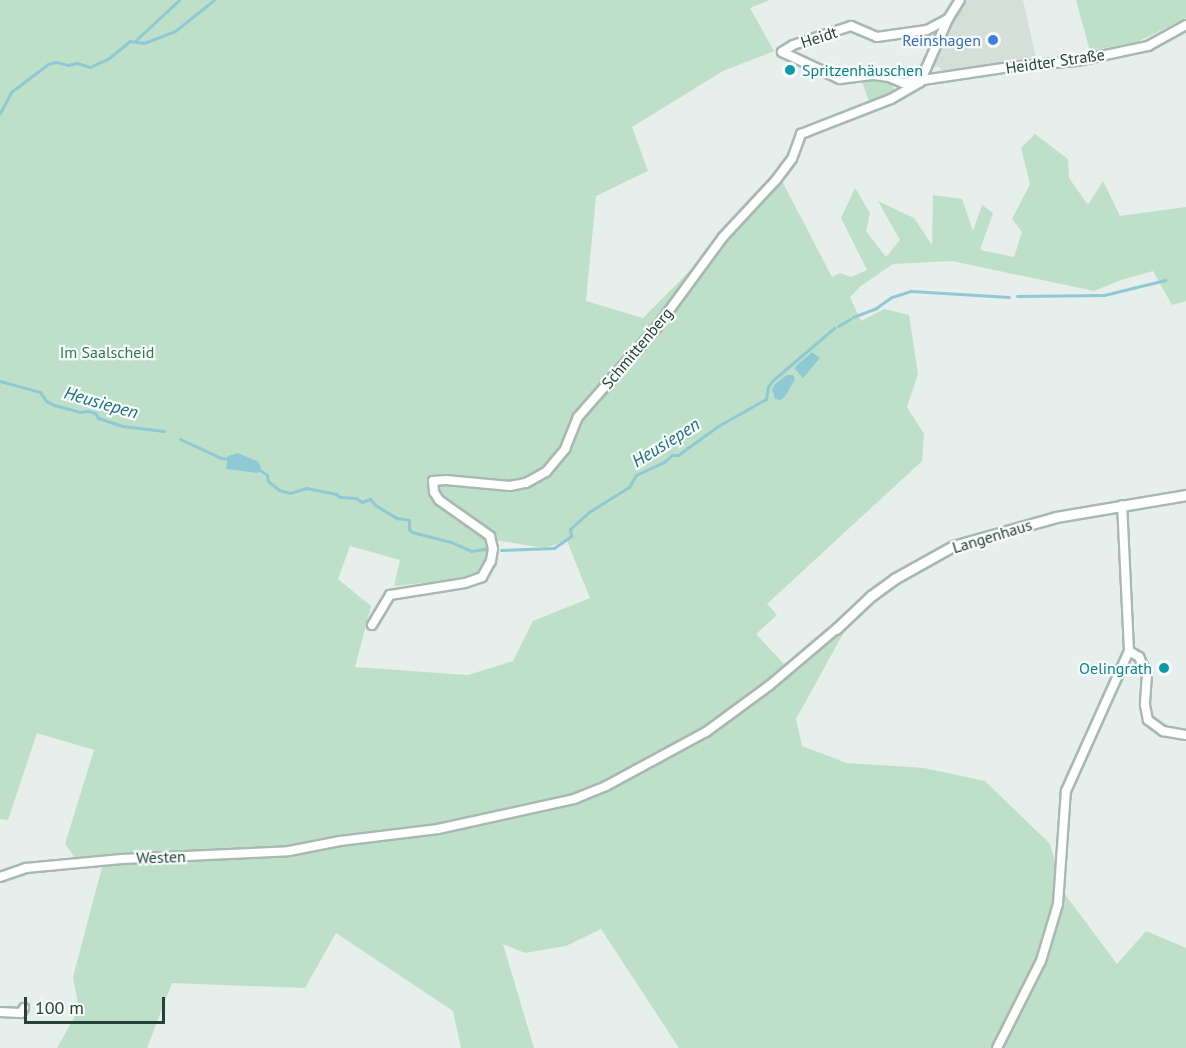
<!DOCTYPE html>
<meta charset="utf-8">
<style>
body{margin:0}
#map{position:relative;width:1186px;height:1048px;overflow:hidden;background:#e6efeb;font-family:"PT Sans",sans-serif}
div>[style]{position:absolute}
[style*='--x']{left:calc(var(--x)*1px);top:calc(var(--y)*1px);width:calc(var(--w)*1px);rotate:calc(var(--a)*1deg)}
.built>*{inset:0;background:#d4dfda}
.green>*{inset:0;background:#bfe0c8}
.water>*{inset:0;background:#8ec9d4}
.stream>*{height:3px;margin:-1.5px;padding:0 1.5px;transform-origin:1.5px;border-radius:1.5px;background:#8ec9d4}
.roads{filter:drop-shadow(2px 0 #a8b8b2) drop-shadow(-2px 0 #a8b8b2) drop-shadow(0 2px #a8b8b2) drop-shadow(0 -2px #a8b8b2)}
.minor>*{height:8px;margin:-4px;padding:0 4px;transform-origin:4px;border-radius:4px;background:#fff}
.tertiary>*{height:9px;margin:-4.5px;padding:0 4.5px;transform-origin:4.5px;border-radius:4.5px;background:#fff}
.dots>*{width:16px;height:16px;translate:-50% -50%;box-sizing:border-box;border:3px solid #f7fbf9;border-radius:50%}
span{translate:-50% -50%;white-space:nowrap;text-align:center;line-height:1.15;-webkit-text-stroke:4.5px #f7fbf9;paint-order:stroke}
.street-label{font-size:16px;color:#24423a}
.shop-label{font-size:16px;color:#366cbe}
.right{translate:-100% -50%;text-align:right}
.culture-label{font-size:16px;color:#0d838f}
.left{translate:0 -50%;text-align:left}
.park-label{font-size:16px;color:#2d7a4b}
.water-label{font-size:18px;color:#1c6f80;font-style:italic}
.scale{position:absolute;left:24px;top:997px;width:141px;height:27px;box-sizing:border-box;border:3px solid #24423a;border-top:0;padding-left:8px;font-size:18px;line-height:21px;white-space:nowrap;color:#24423a;-webkit-text-stroke:4px #f7fbf9;paint-order:stroke}
</style>
<div id="map">
<div class="built">
<div style="clip-path:polygon(963px 0,1023px 0,1036px 58px,941px 75px,940px 67px,928px 67px)"></div>
</div>
<div class="green">
<div style="clip-path:polygon(evenodd,0 0,770px 0,750px 8px,774px 51px,723px 71px,632px 127px,648px 171px,596px 196px,586px 301px,643px 318px,781px 179px,832px 277px,840px 273px,851px 277px,867px 270px,841px 218px,855px 188px,870px 213px,866px 231px,886px 257px,900px 240px,878px 201px,914px 218px,932px 245px,933px 195px,962px 199px,973px 231px,982px 205px,993px 213px,980px 250px,1014px 257px,1022px 232px,1012px 219px,1030px 184px,1021px 148px,1035px 134px,1068px 159px,1069px 178px,1088px 205px,1103px 181px,1120px 216px,1186px 207px,1186px 301px,1172px 305px,1153px 271px,1121px 280px,1094px 291px,952px 261px,893px 264px,861px 286px,850px 297px,861px 321px,884px 309px,909px 315px,918px 374px,907px 407px,924px 434px,922px 461px,767px 604px,777px 615px,756px 634px,784px 664px,844px 632px,796px 719px,802px 746px,847px 763px,924px 768px,985px 781px,1050px 844px,1064px 893px,1117px 964px,1146px 931px,1186px 948px,1186px 1048px,679px 1048px,601px 929px,566px 946px,525px 953px,503px 944px,534px 1048px,461px 1048px,453px 1011px,336px 933px,305px 988px,172px 983px,147px 1048px,57px 1048px,79px 1009px,73px 977px,105px 856px,76px 859px,65px 844px,94px 750px,37px 733px,8px 820px,0 819px,0 0,489px 539px,544px 548px,567px 541px,590px 598px,533px 621px,513px 661px,468px 675px,355px 667px,371px 606px,338px 579px,350px 546px,400px 560px,394px 586px,464px 579px,481px 571px,489px 555px,489px 539px)"></div>
<div style="clip-path:polygon(1076px 0,1186px 0,1186px 18px,1137px 42px,1090px 51px)"></div>
<div style="clip-path:polygon(866px 78px,890px 80px,894px 90px,870px 104px,862px 82px)"></div>
</div>
<div class="water">
<div style="clip-path:polygon(812px 352px,820px 358px,803px 378px,795px 369px,796px 366px)"></div>
<div style="clip-path:polygon(787px 375px,793px 375px,795px 379px,786px 395px,781px 400px,775px 399px,772px 390px,775px 384px)"></div>
<div style="clip-path:polygon(238px 453px,259px 462px,261px 469px,258px 473px,226px 469px,228px 456px)"></div>
</div>
<div class="stream">
<div style="--x:136;--y:40;--w:59;--a:-42.9"></div>
<div style="--x:0;--y:113;--w:24;--a:-62"></div>
<div style="--x:11;--y:92;--w:46;--a:-37.1"></div>
<div style="--x:48;--y:64;--w:8;--a:-14"></div>
<div style="--x:56;--y:62;--w:12;--a:14"></div>
<div style="--x:68;--y:65;--w:9;--a:-13"></div>
<div style="--x:77;--y:63;--w:14;--a:17"></div>
<div style="--x:90;--y:67;--w:21;--a:-25"></div>
<div style="--x:109;--y:58;--w:27;--a:-39"></div>
<div style="--x:130;--y:41;--w:14;--a:8"></div>
<div style="--x:144;--y:43;--w:33;--a:-21"></div>
<div style="--x:175;--y:31;--w:50;--a:-38.5"></div>
<div style="--x:1017;--y:296;--w:87;--a:-0.7"></div>
<div style="--x:1104;--y:295;--w:63;--a:-13.8"></div>
<div style="--x:853;--y:317;--w:25;--a:-21"></div>
<div style="--x:876;--y:308;--w:19;--a:-35"></div>
<div style="--x:892;--y:297;--w:20;--a:-18"></div>
<div style="--x:911;--y:291;--w:98;--a:3.5"></div>
<div style="--x:838;--y:326;--w:14;--a:-30"></div>
<div style="--x:0;--y:381;--w:41;--a:15.4"></div>
<div style="--x:40;--y:392;--w:11;--a:56"></div>
<div style="--x:46;--y:401;--w:9;--a:27"></div>
<div style="--x:54;--y:405;--w:27;--a:15"></div>
<div style="--x:80;--y:412;--w:8;--a:-7"></div>
<div style="--x:88;--y:411;--w:7;--a:16"></div>
<div style="--x:95;--y:413;--w:6;--a:59"></div>
<div style="--x:98;--y:418;--w:25;--a:18"></div>
<div style="--x:122;--y:426;--w:42;--a:6.8"></div>
<div style="--x:180;--y:439;--w:45;--a:24.9"></div>
<div style="--x:221;--y:458;--w:10;--a:6"></div>
<div style="--x:257;--y:468;--w:12;--a:35"></div>
<div style="--x:267;--y:475;--w:6;--a:81"></div>
<div style="--x:268;--y:481;--w:14;--a:39"></div>
<div style="--x:279;--y:490;--w:11;--a:15"></div>
<div style="--x:290;--y:493;--w:17;--a:-17"></div>
<div style="--x:306;--y:488;--w:31;--a:11"></div>
<div style="--x:336;--y:494;--w:5;--a:37"></div>
<div style="--x:340;--y:497;--w:16;--a:4"></div>
<div style="--x:356;--y:498;--w:7;--a:34"></div>
<div style="--x:362;--y:502;--w:9;--a:-21"></div>
<div style="--x:370;--y:499;--w:8;--a:50"></div>
<div style="--x:375;--y:505;--w:26;--a:31"></div>
<div style="--x:397;--y:518;--w:12;--a:9"></div>
<div style="--x:409;--y:520;--w:9;--a:90"></div>
<div style="--x:409;--y:529;--w:4;--a:45"></div>
<div style="--x:412;--y:532;--w:40;--a:14.4"></div>
<div style="--x:451;--y:542;--w:22;--a:24"></div>
<div style="--x:471;--y:551;--w:14;--a:-8"></div>
<div style="--x:501;--y:550;--w:53;--a:-2.2"></div>
<div style="--x:554;--y:548;--w:21;--a:-35"></div>
<div style="--x:571;--y:536;--w:7;--a:-98"></div>
<div style="--x:570;--y:529;--w:25;--a:-42"></div>
<div style="--x:589;--y:512;--w:47;--a:-32"></div>
<div style="--x:629;--y:487;--w:14;--a:-60"></div>
<div style="--x:636;--y:475;--w:31;--a:-25"></div>
<div style="--x:664;--y:462;--w:11;--a:-41"></div>
<div style="--x:672;--y:455;--w:6;--a:0"></div>
<div style="--x:678;--y:455;--w:49;--a:-35.9"></div>
<div style="--x:718;--y:426;--w:55;--a:-29.4"></div>
<div style="--x:766;--y:399;--w:12;--a:-81"></div>
<div style="--x:768;--y:387;--w:7;--a:-56"></div>
<div style="--x:772;--y:381;--w:82;--a:-40.5"></div>
</div>
<div class="roads">
<div class="minor">
<div style="--x:782;--y:52;--w:64;--a:25"></div>
<div style="--x:840;--y:79;--w:34;--a:-7"></div>
<div style="--x:874;--y:75;--w:15;--a:8"></div>
<div style="--x:889;--y:77;--w:15;--a:23"></div>
<div style="--x:903;--y:83;--w:108;--a:-8.5"></div>
<div style="--x:1010;--y:67;--w:67;--a:-5.1"></div>
<div style="--x:1077;--y:61;--w:73;--a:-11.9"></div>
<div style="--x:1148;--y:46;--w:43;--a:-28.9"></div>
<div style="--x:782;--y:52;--w:13;--a:-32"></div>
<div style="--x:793;--y:45;--w:61;--a:-18.1"></div>
<div style="--x:851;--y:26;--w:28;--a:23"></div>
<div style="--x:877;--y:37;--w:50;--a:-8"></div>
<div style="--x:927;--y:30;--w:24;--a:-28"></div>
<div style="--x:920;--y:82;--w:69;--a:-66"></div>
<div style="--x:948;--y:19;--w:22;--a:-58"></div>
<div style="--x:372;--y:625;--w:35;--a:-59"></div>
<div style="--x:390;--y:595;--w:76;--a:-9.1"></div>
<div style="--x:465;--y:583;--w:18;--a:-19"></div>
<div style="--x:482;--y:577;--w:18;--a:-61"></div>
<div style="--x:491;--y:561;--w:12;--a:-81"></div>
<div style="--x:493;--y:549;--w:13;--a:-103"></div>
<div style="--x:490;--y:536;--w:62;--a:-144.8"></div>
<div style="--x:439;--y:500;--w:9;--a:-122"></div>
<div style="--x:434;--y:492;--w:11;--a:-95"></div>
<div style="--x:433;--y:481;--w:13;--a:-4"></div>
<div style="--x:446;--y:480;--w:64;--a:5.4"></div>
<div style="--x:510;--y:486;--w:16;--a:-11"></div>
<div style="--x:526;--y:483;--w:23;--a:-29"></div>
<div style="--x:546;--y:472;--w:30;--a:-50"></div>
<div style="--x:565;--y:449;--w:35;--a:-68"></div>
<div style="--x:578;--y:417;--w:120;--a:-48.7"></div>
<div style="--x:657;--y:327;--w:112;--a:-53.7"></div>
<div style="--x:723;--y:237;--w:78;--a:-47.1"></div>
<div style="--x:776;--y:180;--w:26;--a:-53"></div>
<div style="--x:792;--y:159;--w:27;--a:-70"></div>
<div style="--x:801;--y:134;--w:97;--a:-21.3"></div>
<div style="--x:891;--y:99;--w:34;--a:-30"></div>
<div style="--x:1129;--y:651;--w:12;--a:31"></div>
<div style="--x:1139;--y:657;--w:19;--a:65"></div>
<div style="--x:1147;--y:674;--w:31;--a:94"></div>
<div style="--x:1145;--y:705;--w:15;--a:79"></div>
<div style="--x:1148;--y:720;--w:19;--a:36"></div>
<div style="--x:1163;--y:731;--w:23;--a:10"></div>
<div style="--x:0;--y:877;--w:28;--a:-19"></div>
<div style="--x:26;--y:868;--w:96;--a:-5.4"></div>
<div style="--x:122;--y:859;--w:167;--a:-2.7"></div>
<div style="--x:289;--y:851;--w:52;--a:-11.1"></div>
<div style="--x:340;--y:841;--w:99;--a:-7"></div>
<div style="--x:438;--y:829;--w:139;--a:-12.4"></div>
<div style="--x:574;--y:799;--w:35;--a:-22"></div>
<div style="--x:606;--y:786;--w:114;--a:-28.4"></div>
<div style="--x:706;--y:732;--w:79;--a:-36.3"></div>
<div style="--x:770;--y:685;--w:87;--a:-40.3"></div>
<div style="--x:0;--y:1012;--w:21;--a:3"></div>
<div style="--x:21;--y:1013;--w:6;--a:-59"></div>
<div style="--x:997;--y:1048;--w:97;--a:-63.2"></div>
<div style="--x:1041;--y:961;--w:59;--a:-73.4"></div>
<div style="--x:1058;--y:904;--w:113;--a:-86"></div>
<div style="--x:1066;--y:791;--w:154;--a:-65.8"></div>
<div style="--x:1129;--y:651;--w:146;--a:-92.7"></div>
</div>
<div class="tertiary">
<div style="--x:836;--y:629;--w:48;--a:-43.3"></div>
<div style="--x:871;--y:596;--w:29;--a:-36"></div>
<div style="--x:894;--y:579;--w:68;--a:-29.2"></div>
<div style="--x:953;--y:546;--w:107;--a:-15.7"></div>
<div style="--x:1056;--y:517;--w:132;--a:-9.6"></div>
</div>
</div>
<div class="dots">
<div style="left:993px;top:40px;background:#3f7fe0"></div>
<div style="left:790px;top:70px;background:#0f9aa8"></div>
<div style="left:1164px;top:668px;background:#0f9aa8"></div>
</div>
<div class="street-label">
<span style="left:819px;top:37px;rotate:-18deg">Heidt</span>
<span style="left:1055px;top:61px;rotate:-8deg">Heidter Straße</span>
<span style="left:637px;top:348px;rotate:-50deg">Schmittenberg</span>
<span style="left:992px;top:536px;rotate:-17deg">Langenhaus</span>
<span style="left:161px;top:857px;rotate:-2deg">Westen</span>
</div>
<div class="shop-label">
<span class="right" style="left:981px;top:40px">Reinshagen</span>
</div>
<div class="culture-label">
<span class="left" style="left:802px;top:70px">Spritzenhäuschen</span>
<span class="right" style="left:1152px;top:668px">Oelingrath</span>
</div>
<div class="park-label">
<span style="left:107px;top:352px">Im Saalscheid</span>
</div>
<div class="water-label">
<span style="left:101px;top:403px;rotate:16deg">Heusiepen</span>
<span style="left:666px;top:443px;rotate:-32deg">Heusiepen</span>
</div>
<div class="scale">100 m</div>
</div>
